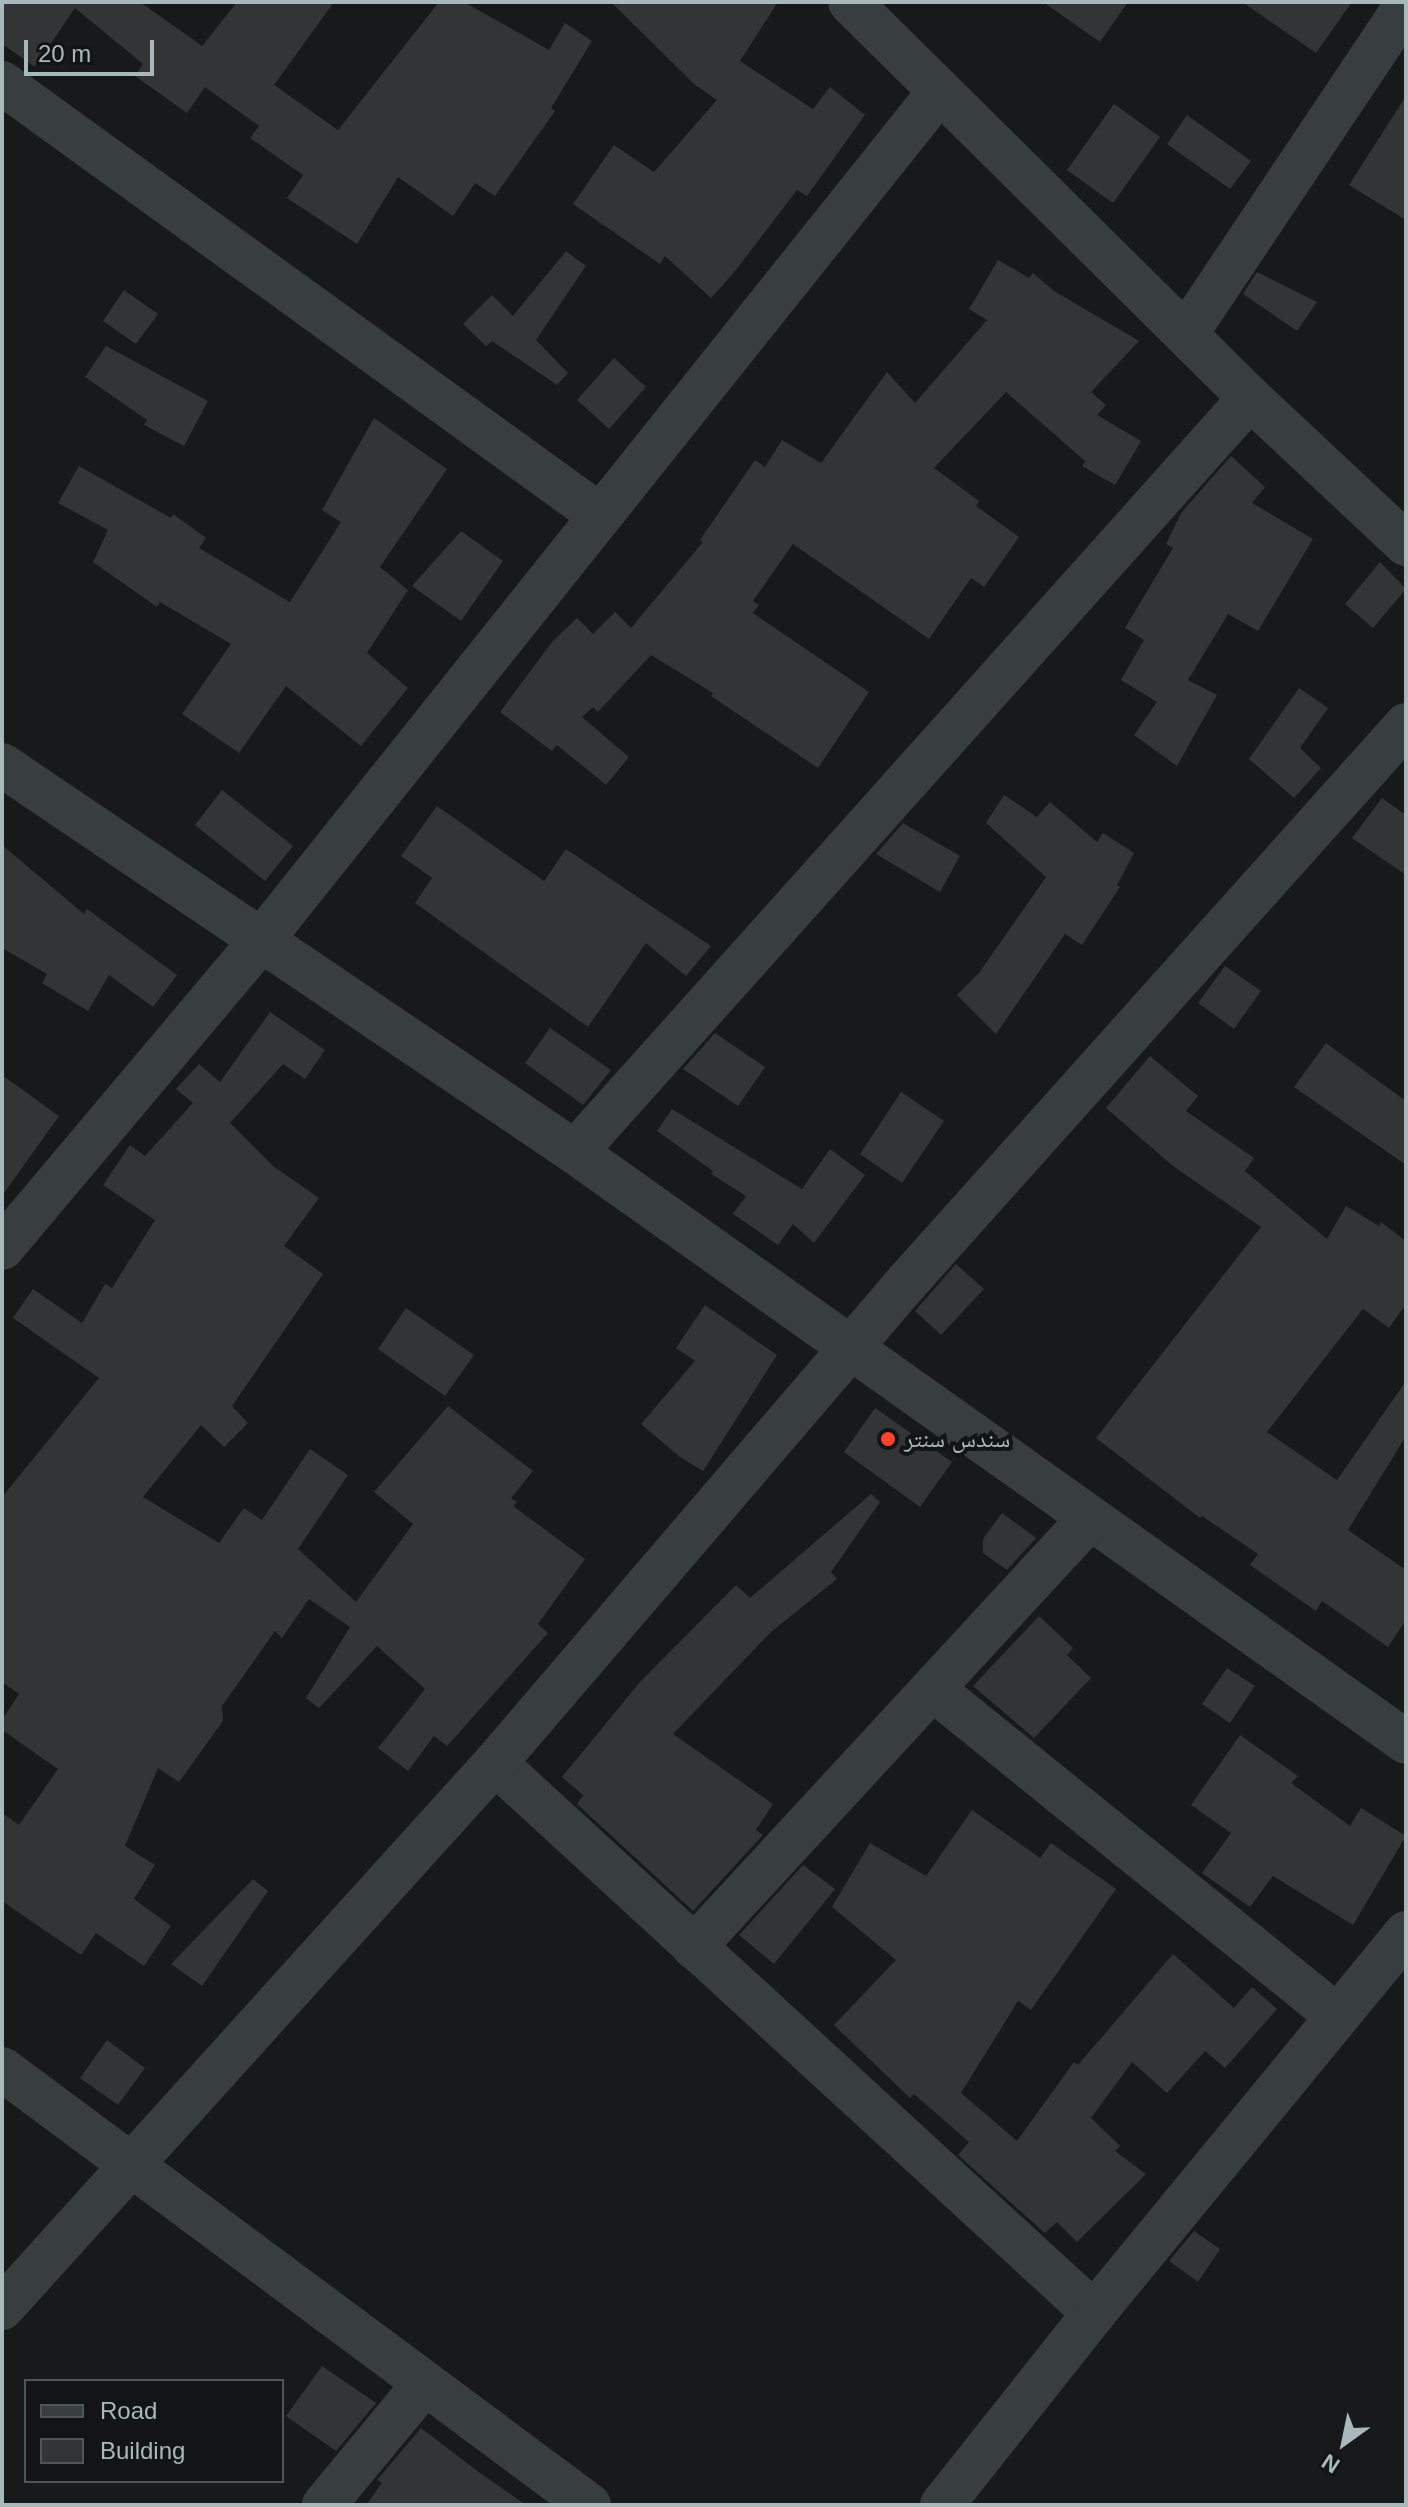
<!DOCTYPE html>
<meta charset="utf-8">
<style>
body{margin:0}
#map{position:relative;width:1408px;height:2507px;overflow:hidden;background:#17191a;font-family:Helvetica,"Noto Naskh Arabic",sans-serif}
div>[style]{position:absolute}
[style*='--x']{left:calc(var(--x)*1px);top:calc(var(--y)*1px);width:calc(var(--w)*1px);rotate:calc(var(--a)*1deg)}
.building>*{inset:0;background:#323436}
.minor>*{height:44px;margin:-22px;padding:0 22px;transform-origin:22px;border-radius:22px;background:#383d3f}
.dots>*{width:22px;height:22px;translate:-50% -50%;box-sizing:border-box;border:4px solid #121415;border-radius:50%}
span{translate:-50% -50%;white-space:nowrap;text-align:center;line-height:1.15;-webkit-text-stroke:8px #121415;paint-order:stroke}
.poi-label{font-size:24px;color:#a8b8bb}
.left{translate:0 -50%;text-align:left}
.frame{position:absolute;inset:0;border:4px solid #a8b8bb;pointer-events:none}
.legend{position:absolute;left:24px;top:2379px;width:260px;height:104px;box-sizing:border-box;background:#121415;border:2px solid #4e5657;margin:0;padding:10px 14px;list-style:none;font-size:24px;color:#a8b8bb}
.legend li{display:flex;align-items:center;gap:16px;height:40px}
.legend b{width:40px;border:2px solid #4e5657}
.north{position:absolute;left:1304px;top:2403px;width:80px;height:80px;-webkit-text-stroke:6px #121415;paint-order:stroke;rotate:213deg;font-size:22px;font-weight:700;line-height:32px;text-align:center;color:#a8b8bb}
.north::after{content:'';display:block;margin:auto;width:28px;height:36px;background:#a8b8bb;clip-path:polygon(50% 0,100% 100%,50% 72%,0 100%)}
.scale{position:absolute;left:24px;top:40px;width:130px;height:36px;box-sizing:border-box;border:4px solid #a8b8bb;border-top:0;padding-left:10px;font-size:24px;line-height:28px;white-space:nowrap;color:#a8b8bb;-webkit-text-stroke:6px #121415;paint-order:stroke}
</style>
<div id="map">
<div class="building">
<div style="clip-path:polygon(2px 2px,140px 2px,202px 46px,237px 2px,334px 2px,274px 85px,338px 130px,439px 2px,464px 2px,549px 50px,565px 23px,592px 41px,551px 108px,555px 111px,495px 196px,475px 183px,453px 216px,398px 177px,357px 244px,287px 198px,303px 175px,250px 138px,259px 126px,205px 87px,187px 113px,135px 76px,143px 64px,75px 8px,35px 67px,2px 44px)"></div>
<div style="clip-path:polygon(611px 2px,778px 2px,740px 61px,813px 109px,830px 87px,865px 115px,807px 196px,797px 190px,736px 270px,711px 298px,665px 256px,660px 264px,573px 204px,614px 145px,654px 172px,717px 100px,695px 85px)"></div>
<div style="clip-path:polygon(1043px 2px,1128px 2px,1100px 42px)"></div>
<div style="clip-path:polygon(1242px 2px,1352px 2px,1316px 53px)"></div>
<div style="clip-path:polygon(1406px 96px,1406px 220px,1349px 185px)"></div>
<div style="clip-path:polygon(1114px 104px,1160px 137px,1113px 203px,1067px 170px)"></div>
<div style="clip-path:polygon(1187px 115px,1251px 161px,1230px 189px,1167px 144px)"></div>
<div style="clip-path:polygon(566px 251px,586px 266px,536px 340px,568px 373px,557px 385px,492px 341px,486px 346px,463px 324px,492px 295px,513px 316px)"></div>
<div style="clip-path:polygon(998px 260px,1029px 278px,1033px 273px,1054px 291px,1139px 341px,1091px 392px,1106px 405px,1097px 415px,1141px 441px,1115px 485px,1082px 466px,1085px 461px,1006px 392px,934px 468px,979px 501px,976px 506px,1019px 537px,984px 587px,971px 578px,929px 639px,793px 544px,753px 601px,759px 605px,753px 613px,869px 692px,818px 768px,711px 696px,713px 693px,651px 655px,598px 712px,593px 707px,582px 717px,629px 757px,606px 785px,557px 745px,552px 751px,500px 712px,552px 642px,577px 618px,593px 634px,615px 612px,631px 628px,703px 542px,700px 540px,755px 460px,765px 467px,782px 440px,821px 463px,887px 372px,915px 403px,987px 320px,969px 309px)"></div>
<div style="clip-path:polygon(1257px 272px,1317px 302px,1297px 331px,1243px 294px)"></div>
<div style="clip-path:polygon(124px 290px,158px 314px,136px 344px,103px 321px)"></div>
<div style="clip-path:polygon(106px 346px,208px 401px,184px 446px,144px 425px,147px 420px,85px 377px)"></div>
<div style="clip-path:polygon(614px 358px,646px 387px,609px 429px,577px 400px)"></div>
<div style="clip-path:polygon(374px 418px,447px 469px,380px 567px,408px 590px,367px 653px,408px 688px,361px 746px,286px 686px,239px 753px,182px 714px,231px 644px,160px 602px,157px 607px,93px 562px,108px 530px,58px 503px,79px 466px,171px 518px,173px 514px,206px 538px,199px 548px,290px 602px,341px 522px,322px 510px)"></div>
<div style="clip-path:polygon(1231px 456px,1265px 487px,1252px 503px,1313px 539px,1258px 631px,1228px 614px,1188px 680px,1217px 695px,1177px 766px,1134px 735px,1157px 702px,1121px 680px,1144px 640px,1125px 628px,1173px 548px,1166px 544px,1181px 513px)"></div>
<div style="clip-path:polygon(461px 531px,503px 561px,461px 621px,412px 586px)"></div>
<div style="clip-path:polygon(1380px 562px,1406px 589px,1373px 628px,1345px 604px)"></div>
<div style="clip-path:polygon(1299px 688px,1328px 708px,1300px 748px,1321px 768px,1294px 798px,1249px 759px)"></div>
<div style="clip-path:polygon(222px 790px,293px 846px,265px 881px,195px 825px)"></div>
<div style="clip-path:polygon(1004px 795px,1037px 817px,1050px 802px,1097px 842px,1103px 833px,1134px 853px,1117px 885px,1120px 887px,1082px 945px,1065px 934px,996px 1034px,957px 995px,979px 973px,1046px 877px,986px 823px)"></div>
<div style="clip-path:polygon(1382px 798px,1406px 815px,1406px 875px,1352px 838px)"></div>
<div style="clip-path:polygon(437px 806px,544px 881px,566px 849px,711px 946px,686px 976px,646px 943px,588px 1027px,415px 903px,432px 878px,401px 856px)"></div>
<div style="clip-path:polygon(903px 823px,960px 856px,940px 892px,876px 854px)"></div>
<div style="clip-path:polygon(2px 845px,84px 914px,87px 909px,177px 975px,153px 1007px,109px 975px,88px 1011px,42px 983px,47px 974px,2px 948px)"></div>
<div style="clip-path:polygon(1225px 966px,1261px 991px,1234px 1029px,1198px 1003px)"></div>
<div style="clip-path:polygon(270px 1012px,325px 1050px,305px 1079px,283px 1064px,230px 1123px,273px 1166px,319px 1198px,284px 1246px,323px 1274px,232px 1406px,248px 1423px,224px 1447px,201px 1425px,143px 1497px,219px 1543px,244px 1508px,262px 1520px,310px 1449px,348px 1475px,298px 1549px,356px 1602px,413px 1524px,374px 1492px,448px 1406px,533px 1471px,511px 1498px,517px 1502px,513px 1506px,585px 1559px,538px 1624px,548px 1633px,447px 1746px,434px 1736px,408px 1771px,378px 1748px,425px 1689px,377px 1646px,319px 1708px,306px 1698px,350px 1627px,309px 1599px,282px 1638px,275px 1631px,222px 1706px,223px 1721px,179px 1782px,158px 1768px,125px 1846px,155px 1865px,134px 1899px,171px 1926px,144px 1966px,96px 1933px,81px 1955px,2px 1901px,2px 1813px,19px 1825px,58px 1769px,2px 1730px,2px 1720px,19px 1694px,2px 1682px,2px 1497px,99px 1378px,13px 1318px,33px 1289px,82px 1323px,105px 1284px,112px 1288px,155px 1220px,103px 1185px,130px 1145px,145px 1156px,193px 1103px,176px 1089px,199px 1064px,220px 1082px)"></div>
<div style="clip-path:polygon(550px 1028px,611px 1070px,583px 1105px,525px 1063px)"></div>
<div style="clip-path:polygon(715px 1033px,765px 1067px,738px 1106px,683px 1069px)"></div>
<div style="clip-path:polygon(1326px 1043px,1406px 1101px,1406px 1165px,1294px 1087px)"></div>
<div style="clip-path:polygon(1150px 1056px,1198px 1096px,1186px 1111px,1254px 1158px,1245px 1171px,1327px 1239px,1346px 1206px,1379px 1226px,1381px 1222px,1406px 1241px,1406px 1304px,1389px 1328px,1363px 1309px,1267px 1432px,1337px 1480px,1406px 1381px,1406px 1436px,1348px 1530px,1406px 1570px,1406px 1620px,1388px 1647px,1322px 1601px,1316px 1611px,1250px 1565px,1258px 1554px,1202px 1516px,1200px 1518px,1096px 1438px,1261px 1227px,1173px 1166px,1106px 1108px)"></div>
<div style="clip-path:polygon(2px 1075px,59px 1116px,2px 1196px)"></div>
<div style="clip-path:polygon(901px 1092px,944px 1121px,902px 1183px,860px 1154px)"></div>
<div style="clip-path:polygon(672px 1109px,802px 1189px,830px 1149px,865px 1175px,814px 1243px,793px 1224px,778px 1245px,733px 1214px,746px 1196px,711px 1174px,713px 1171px,657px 1131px)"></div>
<div style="clip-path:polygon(956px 1264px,984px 1289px,941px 1335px,915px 1311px)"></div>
<div style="clip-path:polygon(705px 1305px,777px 1355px,703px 1471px,680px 1457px,641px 1424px,695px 1361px,676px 1348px)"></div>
<div style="clip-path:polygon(406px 1308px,474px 1355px,445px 1396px,378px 1349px)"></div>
<div style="clip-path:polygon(875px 1408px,952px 1462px,920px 1507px,844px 1452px)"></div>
<div style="clip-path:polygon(871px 1494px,880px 1502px,831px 1572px,837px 1579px,771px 1632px,673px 1734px,773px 1804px,756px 1830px,763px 1835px,693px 1911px,577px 1804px,583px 1795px,562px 1777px,640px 1682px,736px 1585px,750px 1598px)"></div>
<div style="clip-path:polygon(1002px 1513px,1036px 1538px,1007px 1570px,983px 1553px,983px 1539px)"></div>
<div style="clip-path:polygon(1039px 1616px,1073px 1648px,1067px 1655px,1091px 1678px,1034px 1738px,973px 1686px)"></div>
<div style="clip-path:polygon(1227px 1668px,1255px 1686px,1230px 1723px,1202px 1704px)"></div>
<div style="clip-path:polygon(1240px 1735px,1298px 1776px,1291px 1783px,1350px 1826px,1361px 1808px,1406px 1836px,1353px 1925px,1273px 1876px,1250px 1907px,1202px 1873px,1231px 1833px,1191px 1805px)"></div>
<div style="clip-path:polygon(972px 1810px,1040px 1858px,1051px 1843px,1116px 1889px,1031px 2010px,1018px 2001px,961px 2093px,1017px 2141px,1074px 2062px,1078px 2065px,1173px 1954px,1234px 2008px,1252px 1987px,1277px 2009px,1225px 2068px,1205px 2051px,1167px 2093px,1132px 2062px,1091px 2118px,1120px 2146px,1115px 2151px,1146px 2174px,1077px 2242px,1057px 2222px,1045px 2233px,1037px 2226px,958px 2155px,969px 2142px,914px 2094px,910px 2098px,834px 2025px,896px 1960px,832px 1907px,870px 1843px,926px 1876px)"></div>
<div style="clip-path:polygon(803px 1865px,835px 1889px,774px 1964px,739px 1935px)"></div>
<div style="clip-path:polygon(253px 1879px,268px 1891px,202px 1986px,171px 1964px)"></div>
<div style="clip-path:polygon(107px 2040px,145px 2068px,118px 2105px,80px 2078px)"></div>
<div style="clip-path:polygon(1194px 2231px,1220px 2249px,1198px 2282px,1169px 2261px)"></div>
<div style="clip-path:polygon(322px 2366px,376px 2403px,336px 2451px,286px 2416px)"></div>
<div style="clip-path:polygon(421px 2428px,480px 2473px,526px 2505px,366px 2505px,382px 2483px,377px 2480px)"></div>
</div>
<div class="minor">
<div style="--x:850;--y:2;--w:563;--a:44.71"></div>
<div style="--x:1250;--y:398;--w:214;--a:43.1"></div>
<div style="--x:2;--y:83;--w:736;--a:35.87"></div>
<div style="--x:1186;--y:334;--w:396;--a:-56.2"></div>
<div style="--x:2;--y:765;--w:691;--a:34.03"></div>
<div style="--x:575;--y:1152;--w:1019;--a:35.37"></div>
<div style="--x:575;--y:1152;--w:1012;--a:-48.16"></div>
<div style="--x:2;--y:1248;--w:400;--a:-49.9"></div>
<div style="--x:260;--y:942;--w:1088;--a:-51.38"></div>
<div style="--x:934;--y:1690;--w:518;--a:38.97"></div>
<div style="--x:495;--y:1763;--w:813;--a:42.56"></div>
<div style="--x:694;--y:1947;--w:582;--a:-47.3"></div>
<div style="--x:2;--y:2069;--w:731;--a:36.6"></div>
<div style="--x:2;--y:2308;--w:735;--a:-47.87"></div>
<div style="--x:495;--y:1763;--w:633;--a:-49.42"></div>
<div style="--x:907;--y:1282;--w:748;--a:-48.14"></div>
<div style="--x:324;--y:2505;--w:158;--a:-50.4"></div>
<div style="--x:942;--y:2505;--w:245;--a:-51.6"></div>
<div style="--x:1094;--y:2313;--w:492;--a:-50.6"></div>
</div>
<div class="dots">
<div style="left:888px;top:1439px;background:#ff442a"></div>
</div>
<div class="poi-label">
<span class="left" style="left:904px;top:1439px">سندس سنتر</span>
</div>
<div class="frame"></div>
<ul class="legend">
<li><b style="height:10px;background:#383d3f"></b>Road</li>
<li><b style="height:22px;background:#323436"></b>Building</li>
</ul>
<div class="north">N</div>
<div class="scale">20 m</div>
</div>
